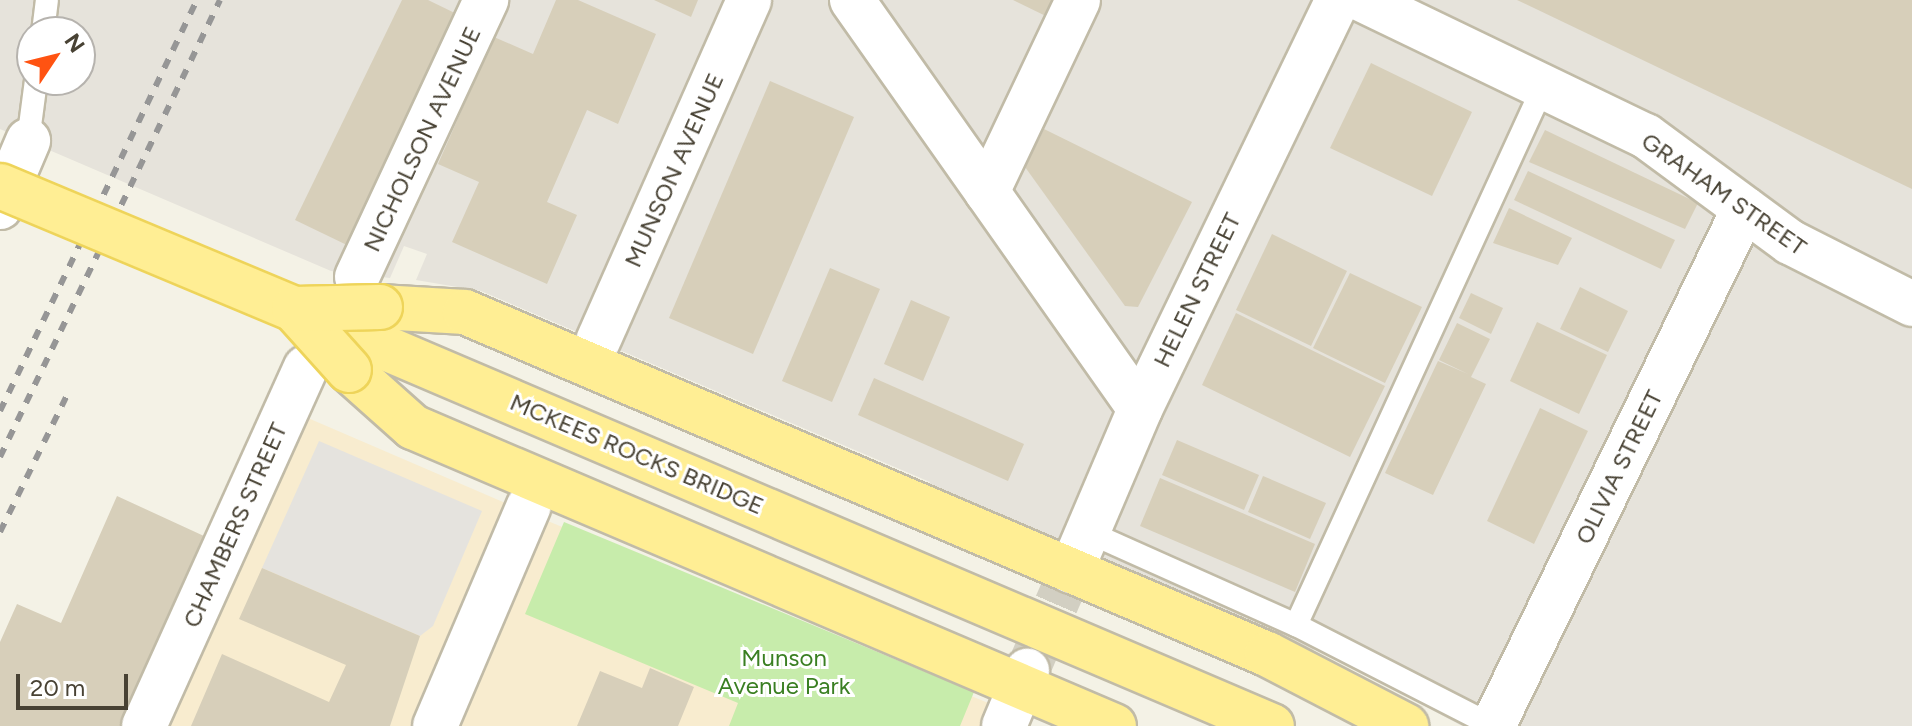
<!DOCTYPE html>
<style>
body{margin:0}
#map{position:relative;width:1912px;height:726px;overflow:hidden;background:#f4f2e6;font-family:Figtree,sans-serif}
div>[style]{position:absolute}
[style*='--x']{left:calc(var(--x)*1px);top:calc(var(--y)*1px);width:calc(var(--w)*1px);rotate:calc(var(--a)*1deg)}
.commercial>*{inset:0;background:#f8eccf}
.industrial>*{inset:0;background:#e6e3db}
.green>*{inset:0;background:#c7ecab}
.parking>*{inset:0;background:#e5e3de}
.building>*{inset:0;background:#d7cfba}
.minor-tunnel>*{height:44px;margin-top:-22px;transform-origin:0;background:repeating-linear-gradient(90deg,#d2cfc2 0 44px,transparent 0 66px)}
.tertiary-tunnel>*{height:44px;margin-top:-22px;transform-origin:0;background:repeating-linear-gradient(90deg,#d2cfc2 0 44px,transparent 0 66px)}
.roads{filter:drop-shadow(2px 0 #c1bba7) drop-shadow(-2px 0 #c1bba7) drop-shadow(0 2px #c1bba7) drop-shadow(0 -2px #c1bba7)}
.service>*{height:22px;margin:-11px;padding:0 11px;transform-origin:11px;border-radius:11px;background:#fff}
.minor>*{height:44px;margin:-22px;padding:0 22px;transform-origin:22px;border-radius:22px;background:#fff}
.tertiary>*{height:44px;margin:-22px;padding:0 22px;transform-origin:22px;border-radius:22px;background:#fff}
.primary>*{height:44px;margin:-22px;padding:0 22px;transform-origin:22px;border-radius:22px;background:#ffee94}
.rail>*{height:6px;margin-top:-3px;transform-origin:0;background:repeating-linear-gradient(90deg,#969696 0 10px,transparent 0 20px)}
.bridges{filter:drop-shadow(2px 0 #eed45a) drop-shadow(-2px 0 #eed45a) drop-shadow(0 2px #eed45a) drop-shadow(0 -2px #eed45a)}
.primary-bridge>*{height:44px;margin:-22px;padding:0 22px;transform-origin:22px;border-radius:22px;background:#ffee94}
span{translate:-50% -50%;white-space:nowrap;text-align:center;line-height:1.15;-webkit-text-stroke:6px #fff;paint-order:stroke}
.street-label{font-size:24px;color:#484234}
.park-label{font-size:24px;color:#3a7f22}
.north{position:absolute;left:16px;top:16px;width:80px;height:80px;box-sizing:border-box;background:#fff;border:2px solid #b6b3ae;border-radius:50%;rotate:55deg;font-size:22px;font-weight:700;line-height:32px;text-align:center;color:#484234}
.north::after{content:'';display:block;margin:auto;width:28px;height:36px;background:#ff5312;clip-path:polygon(50% 0,100% 100%,50% 72%,0 100%)}
.scale{position:absolute;left:16px;top:674px;width:112px;height:36px;box-sizing:border-box;border:4px solid #484234;border-top:0;padding-left:10px;font-size:24px;line-height:28px;white-space:nowrap;color:#484234;-webkit-text-stroke:6px #fff;paint-order:stroke}
</style>
<div id="map">
<div class="commercial">
<div style="clip-path:polygon(287px 409px,526px 512px,1010px 712px,1004px 726px,144px 726px)"></div>
</div>
<div class="industrial">
<div style="clip-path:polygon(evenodd,0 0,1912px 0,1912px 726px,1462px 726px,1315px 647px,1296px 683px,914px 520px,930px 482px,481px 291px,416px 280px,427px 254px,404px 246px,390px 278px,331px 271px,0 129px,0 0,32px 32px,80px 32px,80px 80px,32px 80px,32px 32px)"></div>
</div>
<div class="green">
<div style="clip-path:polygon(564px 522px,974px 692px,960px 726px,729px 726px,738px 703px,525px 614px)"></div>
</div>
<div class="parking">
<div style="clip-path:polygon(319px 441px,482px 511px,433px 626px,420px 636px,262px 568px)"></div>
</div>
<div class="building">
<div style="clip-path:polygon(402px 0,428px 0,463px 17px,351px 247px,295px 220px)"></div>
<div style="clip-path:polygon(556px 0,578px 0,656px 34px,618px 124px,587px 110px,547px 202px,577px 215px,547px 284px,452px 242px,479px 182px,438px 164px,494px 37px,533px 54px)"></div>
<div style="clip-path:polygon(654px 0,698px 0,691px 17px)"></div>
<div style="clip-path:polygon(1013px 0,1064px 0,1054px 20px)"></div>
<div style="clip-path:polygon(1517px 0,1912px 0,1912px 189px)"></div>
<div style="clip-path:polygon(1371px 63px,1472px 112px,1432px 196px,1330px 148px)"></div>
<div style="clip-path:polygon(770px 81px,854px 117px,753px 354px,669px 318px)"></div>
<div style="clip-path:polygon(1044px 129px,1192px 202px,1138px 307px,1125px 306px,1025px 167px)"></div>
<div style="clip-path:polygon(1545px 130px,1698px 203px,1685px 229px,1529px 162px)"></div>
<div style="clip-path:polygon(1528px 171px,1675px 240px,1661px 269px,1514px 200px)"></div>
<div style="clip-path:polygon(1509px 208px,1572px 238px,1558px 265px,1493px 243px)"></div>
<div style="clip-path:polygon(1272px 234px,1347px 271px,1311px 346px,1236px 310px)"></div>
<div style="clip-path:polygon(830px 268px,880px 289px,832px 402px,782px 381px)"></div>
<div style="clip-path:polygon(1350px 273px,1422px 307px,1385px 383px,1313px 348px)"></div>
<div style="clip-path:polygon(1580px 287px,1628px 311px,1608px 352px,1560px 329px)"></div>
<div style="clip-path:polygon(1471px 293px,1503px 308px,1491px 334px,1459px 318px)"></div>
<div style="clip-path:polygon(911px 300px,950px 317px,923px 381px,884px 364px)"></div>
<div style="clip-path:polygon(1236px 313px,1385px 386px,1350px 457px,1202px 385px)"></div>
<div style="clip-path:polygon(1537px 322px,1607px 355px,1579px 414px,1510px 381px)"></div>
<div style="clip-path:polygon(1457px 323px,1490px 339px,1471px 377px,1486px 384px,1433px 495px,1385px 473px,1438px 361px,1468px 374px,1439px 360px)"></div>
<div style="clip-path:polygon(874px 378px,1024px 444px,1008px 481px,858px 415px)"></div>
<div style="clip-path:polygon(1540px 408px,1588px 431px,1534px 544px,1487px 521px)"></div>
<div style="clip-path:polygon(1177px 440px,1259px 475px,1244px 510px,1162px 475px)"></div>
<div style="clip-path:polygon(1263px 476px,1326px 503px,1310px 539px,1248px 512px)"></div>
<div style="clip-path:polygon(1160px 478px,1315px 544px,1295px 592px,1140px 526px)"></div>
<div style="clip-path:polygon(117px 496px,217px 542px,134px 726px,0 726px,0 642px,17px 604px,61px 623px)"></div>
<div style="clip-path:polygon(262px 568px,420px 636px,390px 726px,191px 726px,222px 654px,329px 702px,346px 665px,239px 619px)"></div>
<div style="clip-path:polygon(650px 668px,694px 687px,678px 726px,577px 726px,600px 671px,642px 688px)"></div>
</div>
<div class="minor-tunnel">
<div style="--x:529;--y:506;--w:179;--a:-67.3"></div>
</div>
<div class="tertiary-tunnel">
<div style="--x:1030;--y:665;--w:88;--a:-66.6"></div>
</div>
<div class="roads">
<div class="service">
<div style="--x:43;--y:32;--w:32;--a:-83"></div>
<div style="--x:28;--y:141;--w:62;--a:-82.5"></div>
<div style="--x:1088;--y:532;--w:228;--a:24.1"></div>
<div style="--x:1296;--y:625;--w:221;--a:27.1"></div>
<div style="--x:1296;--y:625;--w:592;--a:-65.34"></div>
</div>
<div class="minor">
<div style="--x:852;--y:0;--w:500;--a:54.85"></div>
<div style="--x:1363;--y:0;--w:314;--a:25.7"></div>
<div style="--x:1646;--y:136;--w:179;--a:36.4"></div>
<div style="--x:1790;--y:242;--w:137;--a:26.9"></div>
<div style="--x:987;--y:192;--w:212;--a:-64.6"></div>
<div style="--x:357;--y:277;--w:306;--a:-65"></div>
<div style="--x:598;--y:341;--w:373;--a:-66.1"></div>
<div style="--x:1071;--y:571;--w:176;--a:-66.9"></div>
<div style="--x:1140;--y:409;--w:454;--a:-64.2"></div>
<div style="--x:144;--y:726;--w:393;--a:-65.7"></div>
<div style="--x:435;--y:726;--w:239;--a:-66.9"></div>
<div style="--x:1493;--y:726;--w:575;--a:-64.1"></div>
</div>
<div class="tertiary">
<div style="--x:0;--y:207;--w:72;--a:-67"></div>
<div style="--x:1004;--y:726;--w:60;--a:-67.3"></div>
</div>
<div class="primary">
<div style="--x:380;--y:307;--w:85;--a:3.4"></div>
<div style="--x:465;--y:312;--w:872;--a:23.1"></div>
<div style="--x:1267;--y:654;--w:157;--a:27.4"></div>
<div style="--x:294;--y:309;--w:1063;--a:23.09"></div>
<div style="--x:349;--y:370;--w:86;--a:41.7"></div>
<div style="--x:413;--y:427;--w:762;--a:23.1"></div>
</div>
</div>
<div class="rail">
<div style="--x:0;--y:411;--w:456;--a:-64.4"></div>
<div style="--x:0;--y:457;--w:507;--a:-64.29"></div>
<div style="--x:0;--y:532;--w:150;--a:-63.9"></div>
</div>
<div class="bridges">
<div class="primary-bridge">
<div style="--x:0;--y:186;--w:319;--a:22.7"></div>
<div style="--x:294;--y:309;--w:82;--a:48"></div>
<div style="--x:294;--y:309;--w:86;--a:-1.3"></div>
</div>
</div>
<div class="street-label">
<span style="left:422px;top:139px;rotate:-65deg">NICHOLSON AVENUE</span>
<span style="left:674px;top:170px;rotate:-66deg">MUNSON AVENUE</span>
<span style="left:1724px;top:194px;rotate:35deg">GRAHAM STREET</span>
<span style="left:1197px;top:290px;rotate:-64deg">HELEN STREET</span>
<span style="left:637px;top:454px;rotate:23deg">MCKEES ROCKS BRIDGE</span>
<span style="left:1619px;top:467px;rotate:-64deg">OLIVIA STREET</span>
<span style="left:235px;top:525px;rotate:-66deg">CHAMBERS STREET</span>
</div>
<div class="park-label">
<span style="left:784px;top:672px">Munson<br>Avenue Park</span>
</div>
<div class="north">N</div>
<div class="scale">20 m</div>
</div>
